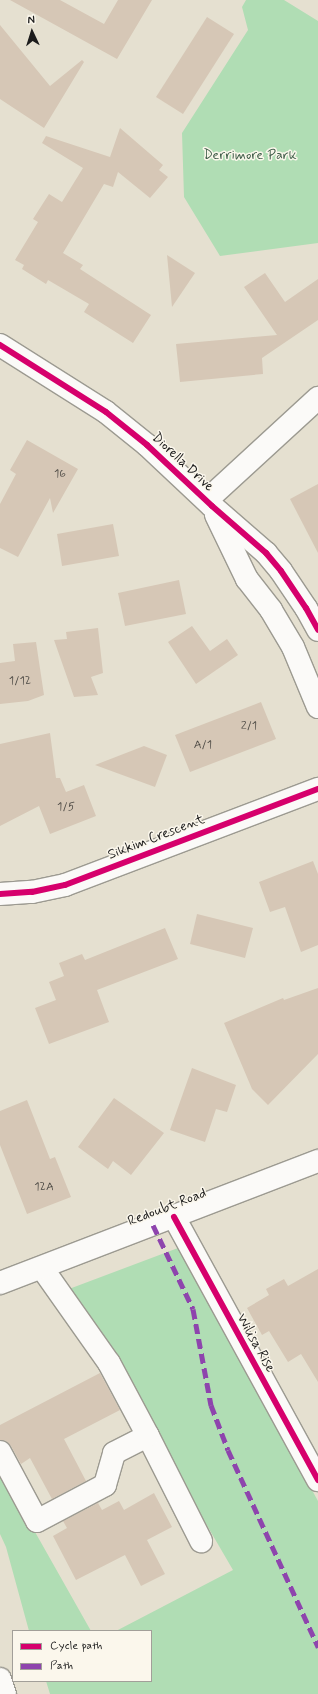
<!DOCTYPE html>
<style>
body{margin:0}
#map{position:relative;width:318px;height:1694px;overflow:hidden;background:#e5e0d0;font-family:Mynerve,sans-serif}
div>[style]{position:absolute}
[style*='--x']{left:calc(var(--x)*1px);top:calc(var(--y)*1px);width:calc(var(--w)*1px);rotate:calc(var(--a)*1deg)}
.green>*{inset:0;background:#b0ddb4}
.building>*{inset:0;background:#d6c7b6}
.roads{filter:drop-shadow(1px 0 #9c9a91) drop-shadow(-1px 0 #9c9a91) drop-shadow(0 1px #9c9a91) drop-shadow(0 -1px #9c9a91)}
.minor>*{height:22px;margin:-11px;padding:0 11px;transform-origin:11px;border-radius:11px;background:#fbfaf8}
.major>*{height:22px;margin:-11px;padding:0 11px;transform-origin:11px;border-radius:11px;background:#fbfaf8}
.quiet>*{height:5px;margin-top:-2.5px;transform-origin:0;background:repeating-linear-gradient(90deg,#8e44ad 0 10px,transparent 0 15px)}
.cycleway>*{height:6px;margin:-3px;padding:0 3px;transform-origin:3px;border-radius:3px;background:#d6006c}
span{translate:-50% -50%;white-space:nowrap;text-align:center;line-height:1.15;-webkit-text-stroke:3px #fbf7ec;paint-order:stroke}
.number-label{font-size:12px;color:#4a4742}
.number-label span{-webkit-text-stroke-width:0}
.park-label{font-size:14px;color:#415f4a}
.street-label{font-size:14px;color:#1c1c1c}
.legend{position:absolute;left:12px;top:1630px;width:140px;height:52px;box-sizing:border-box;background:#fbf7ec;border:1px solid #a29f99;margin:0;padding:5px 7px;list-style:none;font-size:12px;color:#1c1c1c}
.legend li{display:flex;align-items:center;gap:8px;height:20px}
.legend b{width:20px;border:1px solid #a29f99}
.north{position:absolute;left:12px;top:12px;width:40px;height:40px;-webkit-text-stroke:3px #fbf7ec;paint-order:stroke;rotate:356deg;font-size:11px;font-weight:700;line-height:16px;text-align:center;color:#1c1c1c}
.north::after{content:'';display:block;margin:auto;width:14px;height:18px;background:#1c1c1c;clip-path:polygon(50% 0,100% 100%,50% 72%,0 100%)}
</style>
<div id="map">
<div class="green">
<div style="clip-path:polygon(246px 0,284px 0,318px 21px,318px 243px,220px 256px,184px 197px,182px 133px,248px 30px,242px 7px)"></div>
<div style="clip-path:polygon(178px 1248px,318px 1501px,318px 1694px,50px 1694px,46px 1681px,151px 1681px,151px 1631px,116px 1631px,233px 1570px,69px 1289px)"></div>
<div style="clip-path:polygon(0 1470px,91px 1631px,29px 1631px,6px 1547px,0 1534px)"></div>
</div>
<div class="building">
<div style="clip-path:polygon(10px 0,60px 0,104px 24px,118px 0,152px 0,117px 59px)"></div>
<div style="clip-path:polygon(207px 17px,234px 34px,183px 114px,156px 97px)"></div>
<div style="clip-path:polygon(0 25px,50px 86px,82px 60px,84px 62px,44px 128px,0 99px)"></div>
<div style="clip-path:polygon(120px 128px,163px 165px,159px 170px,168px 177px,150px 198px,118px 172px,113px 187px,104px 184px,63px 253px,83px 265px,80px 269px,151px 315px,133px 343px,84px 312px,89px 304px,48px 280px,46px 284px,22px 269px,24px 265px,15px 260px,38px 222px,33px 219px,49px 194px,62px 202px,83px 168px,42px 143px,46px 136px,110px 157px)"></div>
<div style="clip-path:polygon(167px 255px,195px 273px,172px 307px)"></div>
<div style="clip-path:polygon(265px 273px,285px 302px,318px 279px,318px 320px,262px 358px,263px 374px,180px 382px,176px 344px,277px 335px,244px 287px)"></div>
<div style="clip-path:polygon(27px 440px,78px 469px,53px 513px,50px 498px,18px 557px,0 548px,0 504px,16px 474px,10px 470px)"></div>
<div style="clip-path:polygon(318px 484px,318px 553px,290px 499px)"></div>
<div style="clip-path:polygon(113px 524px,119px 556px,62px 566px,57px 534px)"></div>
<div style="clip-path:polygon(179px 580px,186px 614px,125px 626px,118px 593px)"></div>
<div style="clip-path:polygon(192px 626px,210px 651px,227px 639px,238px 655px,196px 684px,168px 642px)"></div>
<div style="clip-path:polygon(98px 628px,103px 673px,91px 677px,98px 695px,74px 697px,54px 640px,67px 639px,66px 632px)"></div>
<div style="clip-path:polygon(36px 642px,44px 695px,28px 701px,0 704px,0 663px,15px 661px,13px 644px)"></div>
<div style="clip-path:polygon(261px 702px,276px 739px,190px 772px,175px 735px)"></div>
<div style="clip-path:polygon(50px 733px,56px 778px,60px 778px,66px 792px,84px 785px,96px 816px,50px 834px,39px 806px,0 826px,0 744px)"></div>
<div style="clip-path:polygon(144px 746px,167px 755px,155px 787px,95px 765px)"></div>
<div style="clip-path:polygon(313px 861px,318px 874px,318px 945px,301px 952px,285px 907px,270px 912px,259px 882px)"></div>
<div style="clip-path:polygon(197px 914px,253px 928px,245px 958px,190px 944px)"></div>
<div style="clip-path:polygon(165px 928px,178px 959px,97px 990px,109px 1022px,49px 1044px,35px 1008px,56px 1000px,49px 982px,64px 976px,59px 963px,82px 954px,85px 960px)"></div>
<div style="clip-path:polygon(318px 988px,318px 1054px,268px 1105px,252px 1089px,224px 1023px,283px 998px,284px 1000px)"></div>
<div style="clip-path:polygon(192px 1068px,236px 1085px,227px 1112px,216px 1109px,205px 1142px,170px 1130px)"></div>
<div style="clip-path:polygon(114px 1098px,164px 1133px,131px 1175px,113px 1161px,108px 1169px,78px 1147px)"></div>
<div style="clip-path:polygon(27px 1100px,50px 1159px,55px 1157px,71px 1197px,27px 1214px,0 1145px,0 1111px)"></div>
<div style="clip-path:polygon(318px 1269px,318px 1382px,301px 1354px,288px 1362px,269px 1331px,262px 1335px,247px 1308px,269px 1295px,266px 1289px,284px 1279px,288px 1286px)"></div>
<div style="clip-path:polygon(100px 1373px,120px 1410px,64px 1439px,86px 1481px,52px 1499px,30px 1458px,21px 1464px,11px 1446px,6px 1441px,0 1440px,0 1425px)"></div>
<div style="clip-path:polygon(154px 1493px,172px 1527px,147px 1540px,165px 1574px,141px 1586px,125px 1555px,76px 1580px,53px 1536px,67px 1528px,63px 1521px,98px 1503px,102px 1510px,119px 1501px,124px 1510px)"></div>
</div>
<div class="roads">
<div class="minor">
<div style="--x:0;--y:345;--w:125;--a:32.3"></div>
<div style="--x:106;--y:412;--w:53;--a:38.8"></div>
<div style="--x:147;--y:445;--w:89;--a:43.2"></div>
<div style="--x:212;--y:506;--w:72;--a:41"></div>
<div style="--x:266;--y:553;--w:23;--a:50"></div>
<div style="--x:281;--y:571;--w:45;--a:56"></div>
<div style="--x:306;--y:608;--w:25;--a:61"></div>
<div style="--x:207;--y:500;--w:151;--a:-42.6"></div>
<div style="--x:216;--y:515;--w:71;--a:64.2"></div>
<div style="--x:247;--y:579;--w:39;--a:52"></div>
<div style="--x:271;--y:610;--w:43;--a:59.3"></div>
<div style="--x:293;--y:647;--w:65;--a:67.4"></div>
<div style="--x:0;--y:894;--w:32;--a:-4"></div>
<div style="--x:32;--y:892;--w:34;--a:-12"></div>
<div style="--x:65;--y:885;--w:271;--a:-20.8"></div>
<div style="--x:174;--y:1217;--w:300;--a:61.3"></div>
<div style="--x:148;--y:1436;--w:118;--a:63.2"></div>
<div style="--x:0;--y:1452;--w:78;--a:61.8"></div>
<div style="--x:37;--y:1521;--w:77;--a:-27.9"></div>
<div style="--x:105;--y:1485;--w:33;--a:-74"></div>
<div style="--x:114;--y:1453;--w:38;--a:-27"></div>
<div style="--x:148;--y:1436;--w:83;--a:-118.1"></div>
<div style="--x:109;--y:1363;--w:116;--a:-125.2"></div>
<div style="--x:0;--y:1679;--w:16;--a:72"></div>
</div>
<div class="major">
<div style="--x:0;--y:1283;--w:341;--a:-21"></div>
</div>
</div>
<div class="quiet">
<div style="--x:153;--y:1225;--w:93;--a:64.5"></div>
<div style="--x:193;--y:1309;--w:98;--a:79.4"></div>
<div style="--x:211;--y:1405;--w:48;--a:69.3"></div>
<div style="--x:228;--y:1450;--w:217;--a:65.4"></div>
</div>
<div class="cycleway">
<div style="--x:0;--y:345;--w:125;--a:32.3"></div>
<div style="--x:106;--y:412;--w:53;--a:38.8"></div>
<div style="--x:147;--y:445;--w:89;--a:43.2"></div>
<div style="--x:212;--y:506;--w:72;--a:41"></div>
<div style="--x:266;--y:553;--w:23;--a:50"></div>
<div style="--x:281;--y:571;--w:45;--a:56"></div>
<div style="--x:306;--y:608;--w:25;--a:61"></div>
<div style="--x:0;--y:894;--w:32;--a:-4"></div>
<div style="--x:32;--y:892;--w:34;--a:-12"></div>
<div style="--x:65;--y:885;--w:271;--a:-20.8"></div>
<div style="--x:174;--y:1217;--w:300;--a:61.3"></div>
</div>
<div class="number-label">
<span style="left:60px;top:475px">16</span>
<span style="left:20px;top:682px">1/12</span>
<span style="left:249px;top:727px">2/1</span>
<span style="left:203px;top:746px">A/1</span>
<span style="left:66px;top:808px">1/5</span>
<span style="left:44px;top:1188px">12A</span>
</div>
<div class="park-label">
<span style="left:250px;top:155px">Derrimore Park</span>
</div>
<div class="street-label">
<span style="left:183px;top:462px;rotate:43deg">Diorella Drive</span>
<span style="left:156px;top:837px;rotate:-21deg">Sikkim Crescent</span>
<span style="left:167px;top:1207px;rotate:-21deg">Redoubt Road</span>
<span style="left:256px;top:1343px;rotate:61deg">Wilisa Rise</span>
</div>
<ul class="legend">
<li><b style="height:5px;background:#d6006c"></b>Cycle path</li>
<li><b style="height:5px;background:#8e44ad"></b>Path</li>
</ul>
<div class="north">N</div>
</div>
